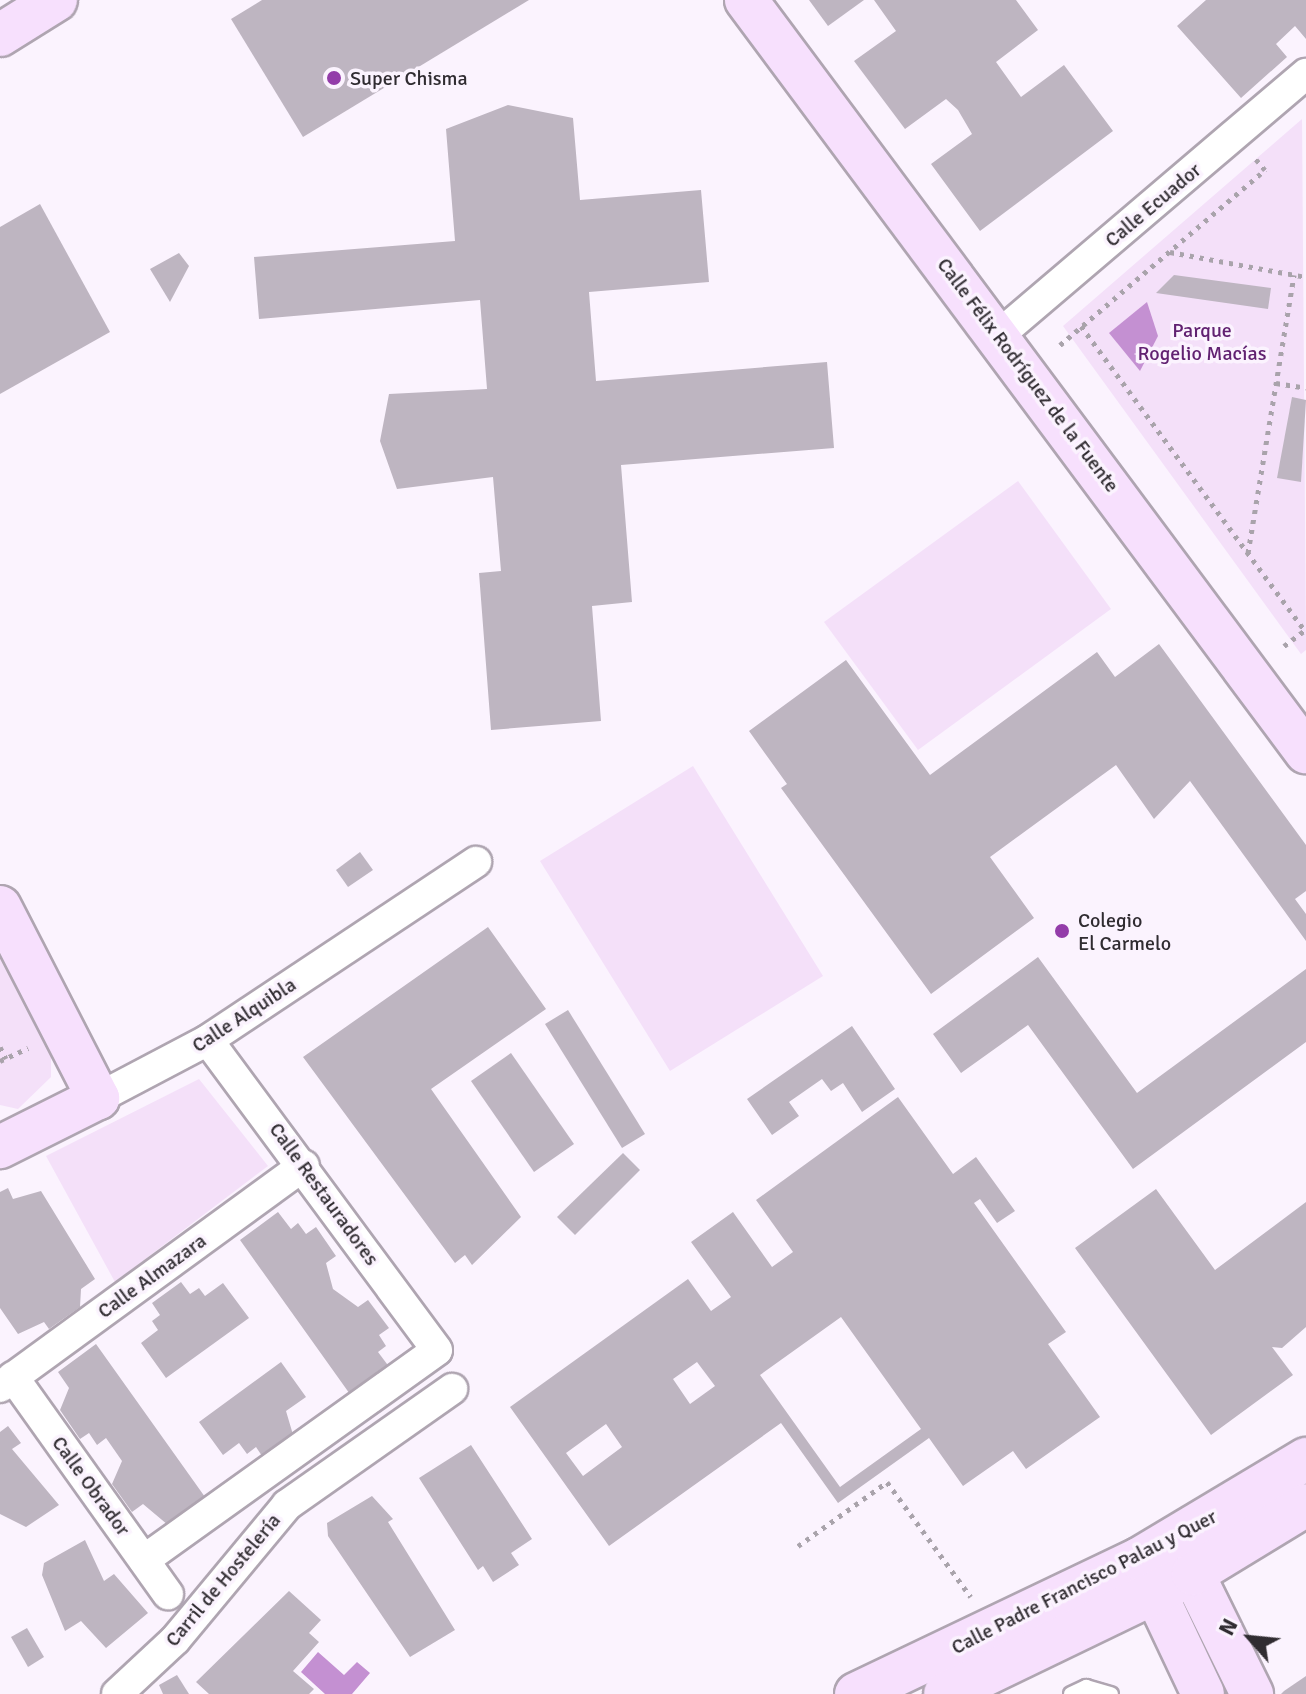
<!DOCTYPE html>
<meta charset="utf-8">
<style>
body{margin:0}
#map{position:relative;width:1306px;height:1694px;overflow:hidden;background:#fbf3fe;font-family:Signika,sans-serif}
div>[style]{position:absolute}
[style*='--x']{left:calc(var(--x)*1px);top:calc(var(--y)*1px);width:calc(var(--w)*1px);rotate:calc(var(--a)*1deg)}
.green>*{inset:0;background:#f4e0f9}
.water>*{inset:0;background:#c490d2}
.building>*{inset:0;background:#beb5c1}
.path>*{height:5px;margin-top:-2.5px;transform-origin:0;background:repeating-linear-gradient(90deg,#a9a3ab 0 4px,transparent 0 10px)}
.roads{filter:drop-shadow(2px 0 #afa5b1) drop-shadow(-2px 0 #afa5b1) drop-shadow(0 2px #afa5b1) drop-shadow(0 -2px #afa5b1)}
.lane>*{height:14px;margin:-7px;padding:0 7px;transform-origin:7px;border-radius:7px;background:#fff}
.street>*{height:30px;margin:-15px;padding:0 15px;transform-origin:15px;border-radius:15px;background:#fff}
.secondary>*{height:42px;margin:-21px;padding:0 21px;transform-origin:21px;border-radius:21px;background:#f7e0fd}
.dots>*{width:22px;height:22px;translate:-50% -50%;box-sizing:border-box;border:4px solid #fbf3fe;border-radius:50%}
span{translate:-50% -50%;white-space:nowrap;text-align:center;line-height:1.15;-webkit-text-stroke:7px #fbf3fe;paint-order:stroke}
.poi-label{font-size:20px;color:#302c31}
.left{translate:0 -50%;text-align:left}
.street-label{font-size:20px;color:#302c31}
.park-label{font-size:20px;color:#612171}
.north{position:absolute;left:1210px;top:1598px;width:80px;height:80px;-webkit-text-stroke:6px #fbf3fe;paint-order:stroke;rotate:297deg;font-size:22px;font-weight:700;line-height:32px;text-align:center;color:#302c31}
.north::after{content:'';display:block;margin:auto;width:28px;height:36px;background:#302c31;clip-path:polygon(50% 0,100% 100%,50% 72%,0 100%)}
</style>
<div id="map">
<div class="green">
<div style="clip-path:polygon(1302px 119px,1306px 650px,1301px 654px,1063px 326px)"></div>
<div style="clip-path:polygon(1018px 481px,1111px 609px,918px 750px,824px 622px)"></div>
<div style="clip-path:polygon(693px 766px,823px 976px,670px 1071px,540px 861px)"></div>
<div style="clip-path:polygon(0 951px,51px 1052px,51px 1077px,18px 1109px,0 1105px)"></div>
<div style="clip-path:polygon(199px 1079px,268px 1166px,115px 1282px,46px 1156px)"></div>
</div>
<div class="water">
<div style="clip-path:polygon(1147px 302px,1158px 336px,1140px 371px,1109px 333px)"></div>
<div style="clip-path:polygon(318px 1652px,344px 1675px,357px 1662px,370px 1673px,352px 1694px,325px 1694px,301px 1672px)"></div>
</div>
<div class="building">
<div style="clip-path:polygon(262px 0,529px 0,303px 137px,231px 19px)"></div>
<div style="clip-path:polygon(809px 0,864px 0,828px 26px)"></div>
<div style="clip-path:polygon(874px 0,1016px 0,1038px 30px,996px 62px,1021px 97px,1064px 65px,1113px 131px,980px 231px,931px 164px,972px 134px,958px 110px,946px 99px,905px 129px,854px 61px,896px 31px)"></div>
<div style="clip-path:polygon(1206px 0,1306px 0,1306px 39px,1295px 26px,1276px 44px,1287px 57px,1241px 98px,1177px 26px)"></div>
<div style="clip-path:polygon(508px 105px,573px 118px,580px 200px,701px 190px,709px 282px,589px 292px,596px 381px,827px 362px,834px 448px,621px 465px,632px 602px,592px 606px,601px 721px,491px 730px,479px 573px,501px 571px,493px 477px,397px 489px,380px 441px,389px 394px,487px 389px,480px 300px,259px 319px,254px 257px,455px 241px,446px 129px)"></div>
<div style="clip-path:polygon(40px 204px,110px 332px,0 394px,0 227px)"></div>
<div style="clip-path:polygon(179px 253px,189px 266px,170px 302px,150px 269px)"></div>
<div style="clip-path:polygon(1174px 275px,1271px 288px,1268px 309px,1156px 293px)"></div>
<div style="clip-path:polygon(1292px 397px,1306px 400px,1301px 482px,1277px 478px)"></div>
<div style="clip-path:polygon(1159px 644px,1306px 845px,1306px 891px,1295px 899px,1306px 914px,1306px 941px,1190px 781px,1154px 819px,1116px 765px,990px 857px,1034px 918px,931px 994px,781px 788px,787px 784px,749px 731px,846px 660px,930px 775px,1097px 652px,1115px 677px)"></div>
<div style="clip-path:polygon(360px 852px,373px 870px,348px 887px,336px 870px)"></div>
<div style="clip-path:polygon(488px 927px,546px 1009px,431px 1089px,521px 1217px,472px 1265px,465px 1255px,455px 1263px,303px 1057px)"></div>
<div style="clip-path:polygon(1038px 957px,1137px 1093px,1306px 969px,1306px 1042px,1133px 1169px,1028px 1025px,961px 1073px,933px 1034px)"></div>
<div style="clip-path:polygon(568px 1010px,645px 1134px,622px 1148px,545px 1024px)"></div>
<div style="clip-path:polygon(852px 1026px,895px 1089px,862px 1112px,843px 1083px,831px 1091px,822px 1079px,789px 1102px,799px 1116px,772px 1135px,747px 1099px)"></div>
<div style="clip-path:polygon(511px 1053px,574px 1144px,534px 1172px,471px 1081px)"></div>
<div style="clip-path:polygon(evenodd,898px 1097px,953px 1174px,976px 1157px,1015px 1211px,997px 1223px,980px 1199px,974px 1203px,1066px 1332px,1048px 1344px,1100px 1417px,1026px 1469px,1013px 1451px,963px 1486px,929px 1438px,838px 1503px,781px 1423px,609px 1546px,510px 1407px,688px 1279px,711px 1311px,731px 1297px,691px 1242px,733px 1212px,772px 1267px,793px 1252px,756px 1200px,898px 1097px,841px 1317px,921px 1429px,840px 1487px,760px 1375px,841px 1317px,898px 1097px,697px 1362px,715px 1386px,690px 1404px,673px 1379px,697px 1362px,898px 1097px,606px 1424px,622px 1447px,583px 1476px,566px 1453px,606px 1424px)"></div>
<div style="clip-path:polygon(623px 1153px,640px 1170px,575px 1235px,557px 1217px)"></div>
<div style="clip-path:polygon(8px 1188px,13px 1199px,41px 1191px,95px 1279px,81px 1289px,80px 1307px,49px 1329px,44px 1322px,18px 1334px,0 1308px,0 1192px)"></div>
<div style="clip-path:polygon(1156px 1189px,1215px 1270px,1306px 1202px,1306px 1327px,1282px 1348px,1272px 1347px,1293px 1375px,1211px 1435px,1075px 1248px)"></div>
<div style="clip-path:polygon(278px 1212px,291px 1229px,298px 1223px,306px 1234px,316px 1227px,336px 1256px,326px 1263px,333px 1289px,358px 1307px,368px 1300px,389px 1328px,379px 1335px,386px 1346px,378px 1352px,390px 1368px,352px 1397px,240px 1240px)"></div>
<div style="clip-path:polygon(181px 1282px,190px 1294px,199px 1288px,205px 1296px,223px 1283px,249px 1318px,166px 1378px,141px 1343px,158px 1330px,152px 1321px,160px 1315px,152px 1303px)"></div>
<div style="clip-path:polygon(96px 1344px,205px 1497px,168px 1525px,143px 1504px,132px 1512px,112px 1484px,122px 1461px,106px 1438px,97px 1445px,89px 1433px,80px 1439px,60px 1410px,69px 1388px,58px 1372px)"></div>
<div style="clip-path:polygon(281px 1362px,306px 1397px,286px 1411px,294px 1438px,264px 1459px,256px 1447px,247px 1454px,239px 1443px,223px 1455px,199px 1422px)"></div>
<div style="clip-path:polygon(8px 1426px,21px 1443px,12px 1449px,59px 1505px,26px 1527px,0 1514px,0 1432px)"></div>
<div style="clip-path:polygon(471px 1445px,532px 1539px,511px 1553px,519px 1565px,493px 1582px,483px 1566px,478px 1570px,419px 1478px)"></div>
<div style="clip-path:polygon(372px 1496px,393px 1519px,388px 1522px,455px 1630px,410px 1657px,328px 1536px,327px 1523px)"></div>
<div style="clip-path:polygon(85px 1540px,104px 1581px,114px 1574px,148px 1613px,106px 1648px,81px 1621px,65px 1631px,42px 1575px,44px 1563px)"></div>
<div style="clip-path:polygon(289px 1591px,321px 1620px,309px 1633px,319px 1642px,293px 1671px,314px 1689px,309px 1694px,209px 1694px,196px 1682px)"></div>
<div style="clip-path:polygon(27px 1628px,44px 1657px,28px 1667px,11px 1637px)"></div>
<div style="clip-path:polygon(177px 1675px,189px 1694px,163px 1694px,159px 1685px)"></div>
<div style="clip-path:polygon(1306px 1676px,1306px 1694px,1281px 1694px,1284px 1691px)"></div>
</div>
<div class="path">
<div style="--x:1170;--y:252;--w:138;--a:10.4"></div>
<div style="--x:1081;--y:326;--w:378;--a:53.7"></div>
<div style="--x:1060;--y:345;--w:270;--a:-40.5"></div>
<div style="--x:1265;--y:170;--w:16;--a:-130"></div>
<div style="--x:1276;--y:383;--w:30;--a:9"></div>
<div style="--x:1248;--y:553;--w:282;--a:-80.6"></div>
<div style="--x:1284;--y:646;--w:26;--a:-37"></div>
<div style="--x:0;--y:1047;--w:13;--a:63"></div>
<div style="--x:0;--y:1061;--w:31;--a:-25"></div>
<div style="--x:798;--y:1546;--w:110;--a:-35.7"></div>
<div style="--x:887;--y:1482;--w:142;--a:53.9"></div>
</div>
<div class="roads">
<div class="lane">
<div style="--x:1071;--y:1694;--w:17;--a:-25"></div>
<div style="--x:1086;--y:1687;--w:26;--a:16"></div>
</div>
<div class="street">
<div style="--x:999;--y:335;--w:403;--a:-40.4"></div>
<div style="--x:98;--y:1098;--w:124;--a:-27.8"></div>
<div style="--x:208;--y:1040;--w:322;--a:-33.6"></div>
<div style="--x:13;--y:1377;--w:267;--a:54.5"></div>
<div style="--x:0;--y:1387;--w:376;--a:-36.1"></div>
<div style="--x:144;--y:1560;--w:360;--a:-35.6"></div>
<div style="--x:437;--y:1350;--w:385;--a:-126.5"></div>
<div style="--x:117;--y:1694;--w:79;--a:-43"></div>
<div style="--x:175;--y:1640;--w:175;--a:-50.3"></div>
<div style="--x:287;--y:1505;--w:202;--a:-35.1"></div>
</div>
<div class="secondary">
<div style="--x:746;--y:0;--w:938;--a:53.33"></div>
<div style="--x:0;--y:35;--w:66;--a:-32"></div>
<div style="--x:0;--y:907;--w:215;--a:62.8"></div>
<div style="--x:98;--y:1098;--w:110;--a:153.4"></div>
<div style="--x:1143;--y:1567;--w:140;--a:64.7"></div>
<div style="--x:1193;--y:1574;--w:134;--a:63.8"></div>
<div style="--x:856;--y:1694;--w:314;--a:-25.5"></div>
<div style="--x:1139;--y:1559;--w:195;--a:-30.9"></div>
<div style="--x:945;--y:1694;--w:276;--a:-25.8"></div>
<div style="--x:1193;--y:1574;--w:132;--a:-31.4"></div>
</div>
</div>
<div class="dots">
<div style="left:334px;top:78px;background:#933ca9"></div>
<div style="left:1062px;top:931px;background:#933ca9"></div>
</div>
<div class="poi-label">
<span class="left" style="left:350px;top:78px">Super Chisma</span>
<span class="left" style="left:1078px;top:932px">Colegio<br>El Carmelo</span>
</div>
<div class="street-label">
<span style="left:1153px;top:205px;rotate:-40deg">Calle Ecuador</span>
<span style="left:1028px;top:375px;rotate:53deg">Calle Félix Rodríguez de la Fuente</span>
<span style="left:244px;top:1015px;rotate:-33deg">Calle Alquibla</span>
<span style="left:324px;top:1194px;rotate:54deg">Calle Restauradores</span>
<span style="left:152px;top:1276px;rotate:-36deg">Calle Almazara</span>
<span style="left:91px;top:1486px;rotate:54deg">Calle Obrador</span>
<span style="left:223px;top:1580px;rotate:-50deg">Carril de Hostelería</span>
<span style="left:1084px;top:1582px;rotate:-27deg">Calle Padre Francisco Palau y Quer</span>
</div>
<div class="park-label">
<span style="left:1202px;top:342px">Parque<br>Rogelio Macías</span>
</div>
<div class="north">N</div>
</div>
